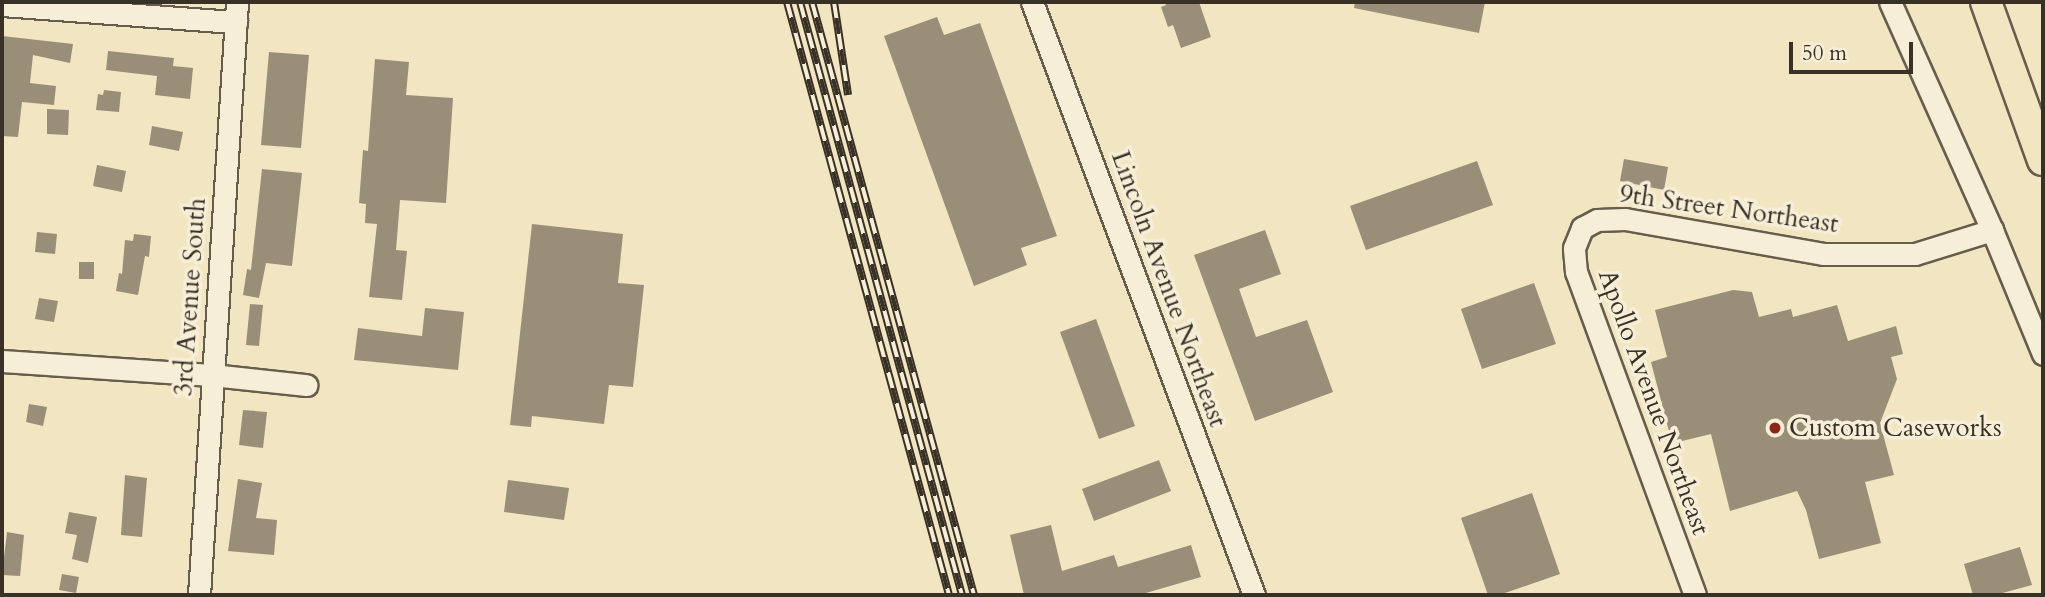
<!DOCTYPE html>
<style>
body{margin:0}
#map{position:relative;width:2045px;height:597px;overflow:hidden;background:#f2e5c2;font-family:Cardo,serif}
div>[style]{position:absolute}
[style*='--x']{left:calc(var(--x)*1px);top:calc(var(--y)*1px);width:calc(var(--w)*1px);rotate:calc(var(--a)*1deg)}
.building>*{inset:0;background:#998e77}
.roads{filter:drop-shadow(2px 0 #675d4d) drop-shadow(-2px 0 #675d4d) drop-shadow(0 2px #675d4d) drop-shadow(0 -2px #675d4d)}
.minor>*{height:21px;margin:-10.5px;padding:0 10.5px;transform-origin:10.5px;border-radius:10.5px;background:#f7eed7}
.highway>*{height:30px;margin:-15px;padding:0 15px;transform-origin:15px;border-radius:15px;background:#f2e5c2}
.rail>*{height:8px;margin-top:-4px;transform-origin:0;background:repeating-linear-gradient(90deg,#f7eed7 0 16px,#393026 0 32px);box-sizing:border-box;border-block:2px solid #393026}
.dots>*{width:19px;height:19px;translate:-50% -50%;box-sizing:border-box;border:4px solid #f7eed7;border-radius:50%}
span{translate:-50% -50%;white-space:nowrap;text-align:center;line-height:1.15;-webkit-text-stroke:7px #f7eed7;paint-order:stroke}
.street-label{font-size:26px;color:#393026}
.poi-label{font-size:26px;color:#393026}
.left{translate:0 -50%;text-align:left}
.frame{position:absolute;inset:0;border:4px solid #393026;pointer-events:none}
.scale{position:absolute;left:1789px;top:42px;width:124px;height:32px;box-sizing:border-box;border:4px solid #393026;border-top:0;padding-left:9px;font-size:21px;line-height:24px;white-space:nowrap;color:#393026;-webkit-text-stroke:5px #f7eed7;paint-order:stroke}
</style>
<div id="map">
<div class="building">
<div style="clip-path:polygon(1165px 2px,1199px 2px,1211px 37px,1181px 48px,1173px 25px,1168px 27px,1161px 7px,1166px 5px)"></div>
<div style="clip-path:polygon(1355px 2px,1485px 2px,1479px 33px,1354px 8px)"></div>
<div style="clip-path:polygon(937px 17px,944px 35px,980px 23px,1057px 236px,1021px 248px,1027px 265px,974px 286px,884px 36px)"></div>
<div style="clip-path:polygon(2px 36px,73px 44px,70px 63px,33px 55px,30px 83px,56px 86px,54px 105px,22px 102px,18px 137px,2px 136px)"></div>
<div style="clip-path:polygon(108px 51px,174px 58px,173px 66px,193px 68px,190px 99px,155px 95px,157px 76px,106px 70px)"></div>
<div style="clip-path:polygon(269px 52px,309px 55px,301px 148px,261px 145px)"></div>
<div style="clip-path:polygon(375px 59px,409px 62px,406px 95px,453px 98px,446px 203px,400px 200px,396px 250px,407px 251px,402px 300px,369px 297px,377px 224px,365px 223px,366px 204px,359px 203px,363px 150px,368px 151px)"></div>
<div style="clip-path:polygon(104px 90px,121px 92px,119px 112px,96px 110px,98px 94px,103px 95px)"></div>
<div style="clip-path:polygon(47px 109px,69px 110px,68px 135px,47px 134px)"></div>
<div style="clip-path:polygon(152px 126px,183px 132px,179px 151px,149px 145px)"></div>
<div style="clip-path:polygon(1624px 159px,1668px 167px,1664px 190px,1620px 181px)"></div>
<div style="clip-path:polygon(1477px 161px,1493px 205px,1366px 250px,1350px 206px)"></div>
<div style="clip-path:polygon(97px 165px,126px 171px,122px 192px,93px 186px)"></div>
<div style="clip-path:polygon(262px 169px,302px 173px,292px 266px,266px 263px,259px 298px,243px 295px,247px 269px,251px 270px)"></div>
<div style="clip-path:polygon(532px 224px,623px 234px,618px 283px,644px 285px,633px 387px,609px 385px,604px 424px,532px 416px,531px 427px,510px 425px)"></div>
<div style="clip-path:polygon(1265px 230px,1281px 274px,1239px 289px,1256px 337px,1307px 320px,1333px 392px,1255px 421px,1194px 255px)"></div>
<div style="clip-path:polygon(37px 232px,57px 234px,55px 254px,35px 252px)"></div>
<div style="clip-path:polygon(134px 234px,151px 236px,149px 257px,145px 256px,138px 295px,116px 291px,119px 273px,122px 274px,125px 240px,133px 241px)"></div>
<div style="clip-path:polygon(79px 262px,94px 262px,94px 279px,79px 279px)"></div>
<div style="clip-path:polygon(1534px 283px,1556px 344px,1482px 369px,1461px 309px)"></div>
<div style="clip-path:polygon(1733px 290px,1752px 292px,1759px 317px,1791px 309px,1793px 317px,1837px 305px,1848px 341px,1896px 326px,1903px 354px,1891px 357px,1897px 379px,1880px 423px,1894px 475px,1865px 482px,1881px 543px,1819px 559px,1806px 510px,1797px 491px,1730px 511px,1711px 434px,1678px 442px,1671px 439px,1651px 362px,1667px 357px,1655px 310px)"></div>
<div style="clip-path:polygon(39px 298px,58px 301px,54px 322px,35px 319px)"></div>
<div style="clip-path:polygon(250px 304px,263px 305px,259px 346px,246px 345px)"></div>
<div style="clip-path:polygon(425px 308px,464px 312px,458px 370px,354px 360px,358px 328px,422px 336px)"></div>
<div style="clip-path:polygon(1096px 319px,1135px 426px,1099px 439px,1060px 332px)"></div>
<div style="clip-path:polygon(29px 404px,47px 407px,43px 426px,26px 422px)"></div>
<div style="clip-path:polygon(243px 410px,267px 412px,263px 448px,239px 445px)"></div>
<div style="clip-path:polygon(1159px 460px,1171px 491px,1094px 521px,1082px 489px)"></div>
<div style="clip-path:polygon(125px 475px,147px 478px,142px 537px,121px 535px)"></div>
<div style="clip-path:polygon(238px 479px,262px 483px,256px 518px,277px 520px,274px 555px,228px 551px)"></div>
<div style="clip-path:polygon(508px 480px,569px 488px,564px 520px,504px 512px)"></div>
<div style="clip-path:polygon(1532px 493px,1560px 574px,1499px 595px,1488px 595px,1461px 518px)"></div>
<div style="clip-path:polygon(69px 512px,97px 517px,88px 563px,72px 559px,77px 535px,65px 533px)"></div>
<div style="clip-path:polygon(1051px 525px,1062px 571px,1114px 555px,1118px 567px,1191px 545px,1201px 577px,1139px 595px,1024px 595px,1010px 535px)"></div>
<div style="clip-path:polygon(7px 532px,24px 535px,20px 576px,2px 575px)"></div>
<div style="clip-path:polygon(2020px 547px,2032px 585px,1995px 595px,1973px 595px,1964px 564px)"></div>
<div style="clip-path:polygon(62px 574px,79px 577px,76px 593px,59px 590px)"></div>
</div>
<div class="roads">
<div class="minor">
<div style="--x:1032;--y:2;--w:633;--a:69.48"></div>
<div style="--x:1890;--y:2;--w:250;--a:65.9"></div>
<div style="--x:1992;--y:230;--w:134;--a:67.6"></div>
<div style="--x:2;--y:5;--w:235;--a:4.2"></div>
<div style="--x:2;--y:361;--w:210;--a:3.8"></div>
<div style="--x:212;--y:375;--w:95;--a:6.1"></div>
<div style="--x:199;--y:595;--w:594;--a:-86.33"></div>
<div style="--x:1695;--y:595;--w:344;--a:-110.2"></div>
<div style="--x:1576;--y:272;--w:24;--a:-95"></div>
<div style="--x:1574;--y:248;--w:22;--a:-68"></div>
<div style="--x:1582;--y:228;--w:17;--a:-28"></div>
<div style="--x:1597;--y:220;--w:28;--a:-2"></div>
<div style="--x:1625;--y:219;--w:201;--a:10"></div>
<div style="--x:1823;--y:254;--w:92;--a:0"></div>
<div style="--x:1915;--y:254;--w:81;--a:-17.3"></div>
</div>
<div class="highway">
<div style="--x:1986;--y:2;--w:168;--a:70.2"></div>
</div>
</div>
<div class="rail">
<div style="--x:787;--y:2;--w:615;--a:74.72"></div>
<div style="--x:800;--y:2;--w:615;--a:74.72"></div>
<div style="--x:812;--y:2;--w:615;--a:74.72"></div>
<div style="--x:834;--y:2;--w:94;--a:81.4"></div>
</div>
<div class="dots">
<div style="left:1775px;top:428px;background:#8f2418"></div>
</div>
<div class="street-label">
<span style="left:1729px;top:209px;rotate:8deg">9th Street Northeast</span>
<span style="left:1169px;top:289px;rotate:70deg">Lincoln Avenue Northeast</span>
<span style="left:190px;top:297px;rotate:-86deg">3rd Avenue South</span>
<span style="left:1654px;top:402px;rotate:70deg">Apollo Avenue Northeast</span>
</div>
<div class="poi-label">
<span class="left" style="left:1789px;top:428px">Custom Caseworks</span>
</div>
<div class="frame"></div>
<div class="scale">50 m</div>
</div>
